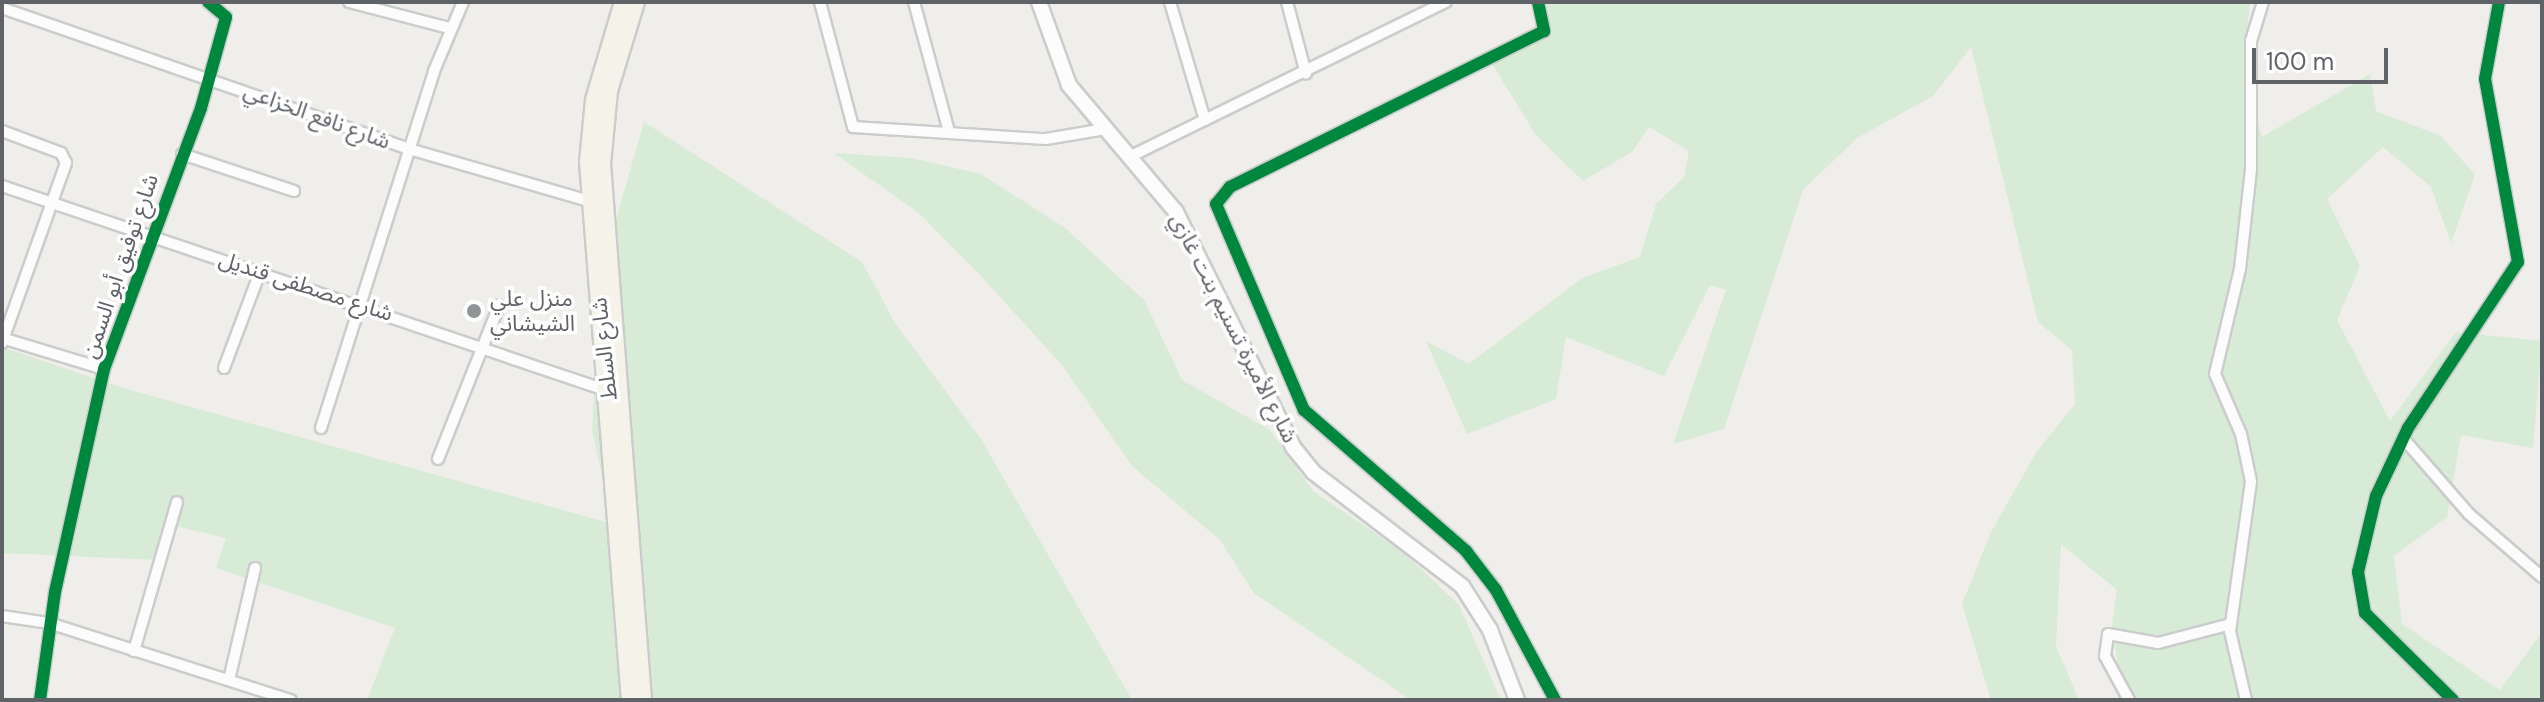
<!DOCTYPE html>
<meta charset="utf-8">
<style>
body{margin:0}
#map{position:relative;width:2544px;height:702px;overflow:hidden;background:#efeeea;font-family:"DM Sans","Noto Sans Arabic",sans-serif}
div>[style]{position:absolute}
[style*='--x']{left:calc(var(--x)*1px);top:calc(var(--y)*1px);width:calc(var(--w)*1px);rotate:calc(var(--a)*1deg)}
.green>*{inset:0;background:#d8ebd6}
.roads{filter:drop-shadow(2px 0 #cbcccc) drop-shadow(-2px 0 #cbcccc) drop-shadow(0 2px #cbcccc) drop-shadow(0 -2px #cbcccc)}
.minor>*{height:10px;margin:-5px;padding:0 5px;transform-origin:5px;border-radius:5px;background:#fdfcfc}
.secondary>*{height:14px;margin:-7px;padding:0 7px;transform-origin:7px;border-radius:7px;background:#fdfcfc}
.primary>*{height:16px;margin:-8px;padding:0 8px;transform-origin:8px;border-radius:8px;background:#f4f2e9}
.cycleway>*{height:12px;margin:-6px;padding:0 6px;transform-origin:6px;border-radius:6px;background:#00873e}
.dots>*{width:22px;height:22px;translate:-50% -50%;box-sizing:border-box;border:4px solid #fff;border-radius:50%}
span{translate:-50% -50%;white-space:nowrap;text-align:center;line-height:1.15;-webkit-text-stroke:7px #fff;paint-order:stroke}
.street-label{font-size:22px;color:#5f6368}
.poi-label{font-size:22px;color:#5f6368}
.left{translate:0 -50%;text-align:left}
.frame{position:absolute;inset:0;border:4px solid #5f6368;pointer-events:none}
.scale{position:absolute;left:2252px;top:48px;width:136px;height:36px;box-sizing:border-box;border:4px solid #5f6368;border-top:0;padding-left:10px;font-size:24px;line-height:28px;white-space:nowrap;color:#5f6368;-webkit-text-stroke:6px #fff;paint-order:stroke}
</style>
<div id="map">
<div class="green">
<div style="clip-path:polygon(1530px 2px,2250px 2px,2244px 63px,2262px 137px,2370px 74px,2376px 111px,2441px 136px,2475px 175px,2451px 243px,2431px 187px,2383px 147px,2327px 199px,2360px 266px,2337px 320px,2390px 421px,2456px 332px,2542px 341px,2533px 448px,2461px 435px,2447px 517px,2394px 556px,2402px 624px,2500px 690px,2542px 632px,2542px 700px,2123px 700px,2112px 626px,2117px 590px,2061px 544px,2056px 646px,2079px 700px,1991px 700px,1962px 604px,1991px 532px,2037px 451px,2075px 404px,2072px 350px,2038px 322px,1971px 47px,1933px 96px,1857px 138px,1803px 190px,1724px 429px,1673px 444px,1726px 290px,1710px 285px,1664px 376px,1566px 337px,1556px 399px,1467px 434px,1426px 341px,1469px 364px,1582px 278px,1640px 257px,1656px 204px,1684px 177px,1689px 151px,1649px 127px,1632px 152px,1583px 181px,1536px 135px,1488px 57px,1548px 36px)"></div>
<div style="clip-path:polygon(644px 122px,862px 262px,895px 323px,981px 439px,1132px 700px,367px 700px,395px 628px,216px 568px,226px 538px,167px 524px,160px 560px,2px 553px,2px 347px,123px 388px,613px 524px,592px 430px,601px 272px)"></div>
<div style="clip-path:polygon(834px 153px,911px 158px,981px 174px,1065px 228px,1144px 300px,1182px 380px,1270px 430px,1313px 491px,1403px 552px,1459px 605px,1501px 700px,1411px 700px,1254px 593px,1220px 540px,1132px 466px,1062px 365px,978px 273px,920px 214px)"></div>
</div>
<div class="roads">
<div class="minor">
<div style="--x:349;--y:2;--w:103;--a:14.6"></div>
<div style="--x:820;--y:2;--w:129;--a:75.2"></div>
<div style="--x:853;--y:127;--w:193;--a:3.6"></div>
<div style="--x:1046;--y:139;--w:60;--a:-9.6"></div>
<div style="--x:914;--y:2;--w:131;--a:74.9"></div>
<div style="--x:1170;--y:2;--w:123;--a:73.5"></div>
<div style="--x:1287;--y:2;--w:74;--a:75.2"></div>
<div style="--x:1538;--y:2;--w:30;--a:78"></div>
<div style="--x:1544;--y:31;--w:351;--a:153.6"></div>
<div style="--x:1230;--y:187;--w:22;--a:129"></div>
<div style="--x:1216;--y:204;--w:224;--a:66.9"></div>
<div style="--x:1304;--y:410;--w:215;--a:41"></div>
<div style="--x:1466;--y:551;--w:49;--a:52.4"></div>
<div style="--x:1496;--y:590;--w:125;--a:61.8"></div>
<div style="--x:2;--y:8;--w:431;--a:19.1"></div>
<div style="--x:409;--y:149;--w:187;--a:16.1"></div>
<div style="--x:2;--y:131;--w:63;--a:20.4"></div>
<div style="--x:61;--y:153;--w:11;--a:63"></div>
<div style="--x:66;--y:163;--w:191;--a:109.6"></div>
<div style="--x:182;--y:154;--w:118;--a:18.3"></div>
<div style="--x:1129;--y:157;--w:353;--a:-26.1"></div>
<div style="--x:2;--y:186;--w:640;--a:18.69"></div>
<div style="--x:2;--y:338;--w:107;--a:16.9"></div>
<div style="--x:224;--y:368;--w:103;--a:-69.4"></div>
<div style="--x:321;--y:428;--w:374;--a:-72.4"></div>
<div style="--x:434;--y:71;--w:75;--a:-67.2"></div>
<div style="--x:2403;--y:438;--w:101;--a:49"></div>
<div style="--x:2469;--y:514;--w:96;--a:40.8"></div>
<div style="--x:438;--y:459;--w:165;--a:-68.3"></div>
<div style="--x:2;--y:616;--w:48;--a:8.5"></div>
<div style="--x:49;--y:623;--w:254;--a:17.7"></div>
<div style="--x:134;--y:651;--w:155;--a:-73.9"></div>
<div style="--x:229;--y:680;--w:115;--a:-76.9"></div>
<div style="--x:40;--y:700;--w:109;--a:-82.1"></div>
<div style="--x:55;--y:592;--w:228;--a:-77.6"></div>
<div style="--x:104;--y:369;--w:278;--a:-69.6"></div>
<div style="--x:201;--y:108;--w:94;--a:-74.6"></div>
<div style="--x:226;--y:17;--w:23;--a:-140"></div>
<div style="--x:2129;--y:700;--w:50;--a:-118.6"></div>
<div style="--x:2105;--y:656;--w:22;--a:-82"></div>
<div style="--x:2108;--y:634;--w:51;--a:10.2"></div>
<div style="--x:2158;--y:643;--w:75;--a:-14.6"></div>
<div style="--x:2246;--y:700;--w:71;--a:-103.1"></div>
<div style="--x:2230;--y:631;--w:151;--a:-82"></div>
<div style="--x:2251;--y:481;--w:48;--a:-102"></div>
<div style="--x:2241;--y:434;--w:65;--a:-113.4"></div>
<div style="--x:2215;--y:374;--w:108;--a:-76.6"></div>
<div style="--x:2240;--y:269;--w:100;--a:-83.7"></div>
<div style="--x:2251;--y:170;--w:129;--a:-90"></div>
<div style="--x:2251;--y:41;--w:41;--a:-72.9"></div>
<div style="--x:2453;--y:700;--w:124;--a:-135.3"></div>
<div style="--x:2365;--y:613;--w:42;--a:-99.7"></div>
<div style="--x:2358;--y:572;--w:78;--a:-76.7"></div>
<div style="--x:2376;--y:496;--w:75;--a:-64.8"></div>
<div style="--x:2408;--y:428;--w:199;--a:-56.5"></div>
<div style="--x:2518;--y:262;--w:186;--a:-100.2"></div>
<div style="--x:2485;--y:79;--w:78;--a:-79.7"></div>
</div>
<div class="secondary">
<div style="--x:1039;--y:2;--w:88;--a:70.1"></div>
<div style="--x:1069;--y:85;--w:166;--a:49.9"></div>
<div style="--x:1176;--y:212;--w:263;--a:63.5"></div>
<div style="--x:1293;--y:447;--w:32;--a:51"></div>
<div style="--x:1313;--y:472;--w:188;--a:37.4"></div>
<div style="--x:1462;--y:586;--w:52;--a:57.5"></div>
<div style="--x:1490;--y:630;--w:75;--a:68.9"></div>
</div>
<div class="primary">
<div style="--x:623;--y:2;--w:102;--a:106.5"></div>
<div style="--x:594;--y:100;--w:62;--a:95.5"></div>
<div style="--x:588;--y:162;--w:540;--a:85.54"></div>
<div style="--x:636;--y:2;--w:93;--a:106.9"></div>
<div style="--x:609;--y:91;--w:73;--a:95.5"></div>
<div style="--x:602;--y:164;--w:538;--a:85.63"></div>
</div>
</div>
<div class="cycleway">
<div style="--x:1538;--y:2;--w:30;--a:78"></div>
<div style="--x:1544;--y:31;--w:351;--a:153.6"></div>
<div style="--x:1230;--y:187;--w:22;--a:129"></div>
<div style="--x:1216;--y:204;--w:224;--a:66.9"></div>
<div style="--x:1304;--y:410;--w:215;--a:41"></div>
<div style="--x:1466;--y:551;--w:49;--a:52.4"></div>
<div style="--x:1496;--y:590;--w:125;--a:61.8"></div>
<div style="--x:40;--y:700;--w:109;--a:-82.1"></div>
<div style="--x:55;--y:592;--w:228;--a:-77.6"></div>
<div style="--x:104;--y:369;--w:278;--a:-69.6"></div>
<div style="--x:201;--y:108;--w:94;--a:-74.6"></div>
<div style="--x:226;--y:17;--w:23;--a:-140"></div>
<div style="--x:2453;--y:700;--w:124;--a:-135.3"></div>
<div style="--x:2365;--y:613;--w:42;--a:-99.7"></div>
<div style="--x:2358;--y:572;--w:78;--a:-76.7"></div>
<div style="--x:2376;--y:496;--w:75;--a:-64.8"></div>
<div style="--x:2408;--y:428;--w:199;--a:-56.5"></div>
<div style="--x:2518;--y:262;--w:186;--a:-100.2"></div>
<div style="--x:2485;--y:79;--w:78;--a:-79.7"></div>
</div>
<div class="dots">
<div style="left:474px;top:311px;background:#919496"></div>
</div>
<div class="street-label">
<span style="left:317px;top:116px;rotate:20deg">شارع نافع الخزاعي</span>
<span style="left:120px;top:266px;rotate:-71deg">شارع توفيق أبو السمن</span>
<span style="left:306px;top:286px;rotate:18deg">شارع مصطفى قنديل</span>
<span style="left:1234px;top:328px;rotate:63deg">شارع الأميرة تسنيم بنت غازي</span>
<span style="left:604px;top:349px;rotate:-96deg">شارع السلط</span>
</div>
<div class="poi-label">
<span class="left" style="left:490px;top:311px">منزل علي<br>الشيشاني</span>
</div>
<div class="frame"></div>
<div class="scale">100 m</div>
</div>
